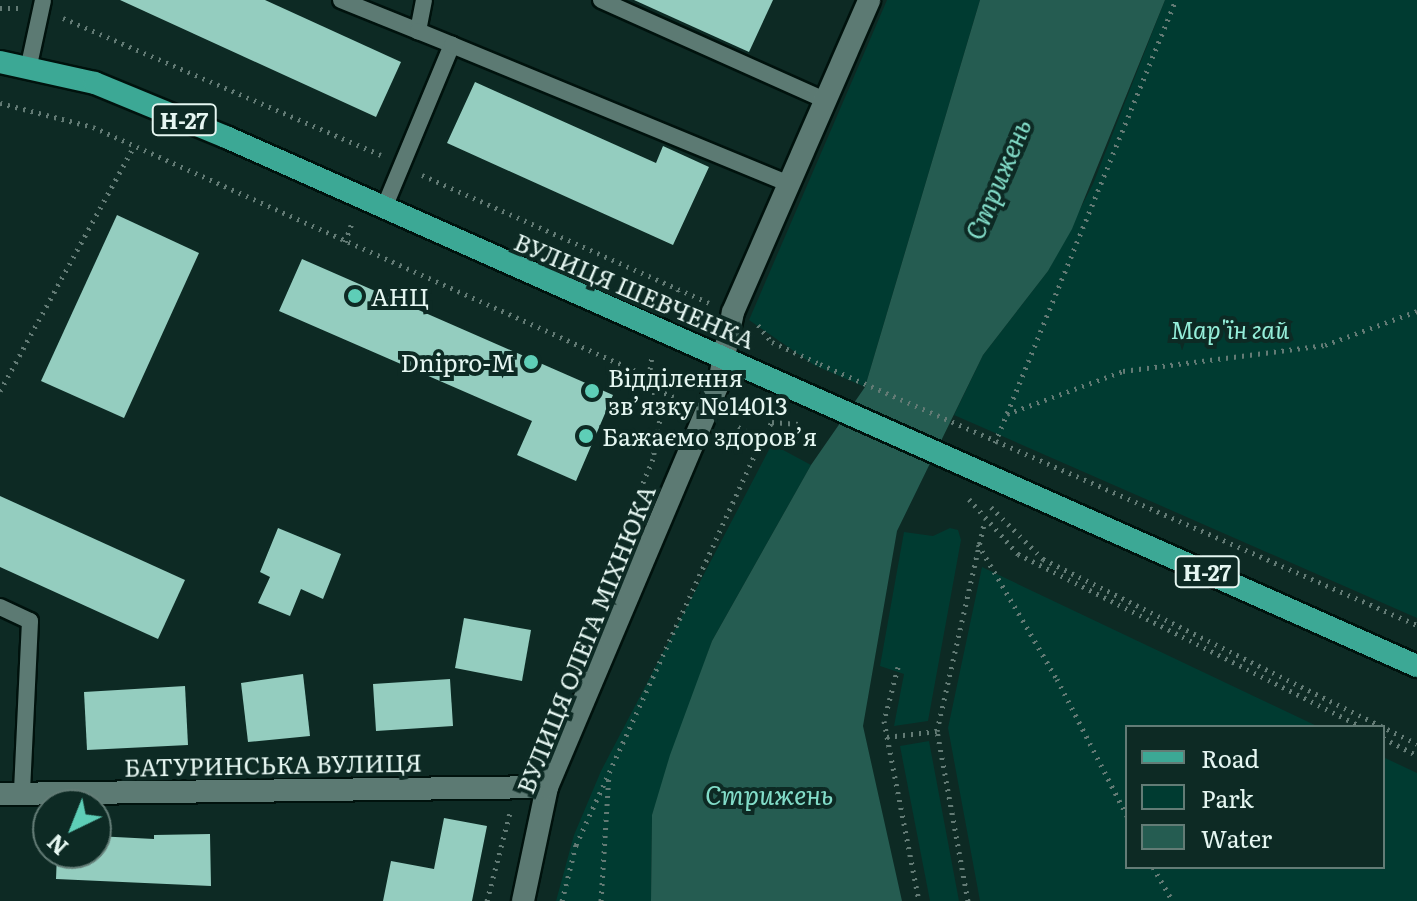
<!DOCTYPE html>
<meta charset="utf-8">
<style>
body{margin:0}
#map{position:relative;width:1417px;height:901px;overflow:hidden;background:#0d2a24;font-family:Literata,serif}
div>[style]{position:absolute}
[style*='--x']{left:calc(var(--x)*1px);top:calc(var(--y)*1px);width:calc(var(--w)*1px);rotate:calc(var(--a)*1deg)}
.green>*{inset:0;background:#003b31}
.water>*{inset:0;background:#255c51}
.building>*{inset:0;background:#94cdbf}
.path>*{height:5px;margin-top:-2.5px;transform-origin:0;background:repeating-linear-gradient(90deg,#637b75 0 2px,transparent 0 8px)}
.roads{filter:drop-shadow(2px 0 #00120d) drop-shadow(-2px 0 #00120d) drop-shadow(0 2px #00120d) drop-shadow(0 -2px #00120d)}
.service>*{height:16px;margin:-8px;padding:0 8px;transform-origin:8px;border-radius:8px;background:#5c7a73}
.minor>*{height:22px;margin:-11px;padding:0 11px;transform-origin:11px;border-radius:11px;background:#5c7a73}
.primary>*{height:22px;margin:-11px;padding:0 11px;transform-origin:11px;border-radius:11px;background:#3ca895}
.dots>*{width:22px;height:22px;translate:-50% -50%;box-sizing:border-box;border:4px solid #0d2a24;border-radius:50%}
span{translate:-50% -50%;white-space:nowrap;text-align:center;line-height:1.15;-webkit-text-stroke:8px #0d2a24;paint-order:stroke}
.shield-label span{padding:2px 6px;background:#0d2a24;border:2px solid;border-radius:6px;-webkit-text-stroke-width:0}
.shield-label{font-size:22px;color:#e5f6f1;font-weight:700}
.street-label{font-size:24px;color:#e5f6f1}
.poi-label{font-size:24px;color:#e5f6f1}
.left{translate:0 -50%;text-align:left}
.right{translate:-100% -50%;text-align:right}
.park-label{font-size:24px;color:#95efda;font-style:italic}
.water-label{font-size:26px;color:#82dcc8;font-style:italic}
.legend{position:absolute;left:1125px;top:725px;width:260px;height:144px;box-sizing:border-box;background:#0d2a24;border:2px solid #637c76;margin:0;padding:10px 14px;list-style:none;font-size:24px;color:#e5f6f1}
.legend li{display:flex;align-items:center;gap:16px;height:40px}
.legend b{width:40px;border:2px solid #637c76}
.north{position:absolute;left:32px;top:789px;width:80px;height:80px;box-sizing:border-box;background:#0d2a24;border:2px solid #637c76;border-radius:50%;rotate:223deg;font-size:22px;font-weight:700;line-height:32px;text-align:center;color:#e5f6f1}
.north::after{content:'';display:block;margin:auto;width:28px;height:36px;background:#5eceb7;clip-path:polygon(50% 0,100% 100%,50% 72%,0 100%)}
</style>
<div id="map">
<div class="green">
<div style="clip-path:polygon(887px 0,980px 0,865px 387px,814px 365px,749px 320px)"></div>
<div style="clip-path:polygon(1165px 0,1417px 0,1417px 618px,954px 415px,983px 355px,1048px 271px,1093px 184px)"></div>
<div style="clip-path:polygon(772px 444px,811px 465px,712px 641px,652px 815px,651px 901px,556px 901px,574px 835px,601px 771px)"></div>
<div style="clip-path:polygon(950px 528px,958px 530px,961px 540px,928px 721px,894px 726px,904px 674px,880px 666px,904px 532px,933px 536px)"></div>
<div style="clip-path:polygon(982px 567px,1319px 727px,1127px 727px,1127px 867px,1383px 867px,1383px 757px,1417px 773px,1417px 901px,980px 901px,948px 728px)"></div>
<div style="clip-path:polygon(929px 741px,959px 901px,930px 901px,900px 746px)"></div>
</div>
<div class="water">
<div style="clip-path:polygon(980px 0,1165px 0,1072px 229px,1048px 271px,983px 355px,897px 531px,863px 726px,902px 901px,651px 901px,652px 815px,670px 755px,712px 641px,811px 465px,865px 387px)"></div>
</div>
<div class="building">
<div style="clip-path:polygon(120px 0,265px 0,401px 62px,376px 117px)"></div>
<div style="clip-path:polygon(634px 0,773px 0,749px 52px)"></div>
<div style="clip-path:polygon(475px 82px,656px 163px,663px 146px,709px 167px,673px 245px,447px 143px)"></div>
<div style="clip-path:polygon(117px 215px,199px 253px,124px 418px,41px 381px)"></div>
<div style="clip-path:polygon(302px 259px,613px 395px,576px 481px,517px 455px,532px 421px,279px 311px)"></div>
<div style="clip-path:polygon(0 496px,185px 580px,158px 639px,0 567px)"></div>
<div style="clip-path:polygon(278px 528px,341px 554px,323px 599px,301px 589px,290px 616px,258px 603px,270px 577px,260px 572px)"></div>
<div style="clip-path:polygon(464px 618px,531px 630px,522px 681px,455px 668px)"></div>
<div style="clip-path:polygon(303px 674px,310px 736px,248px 742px,241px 683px)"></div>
<div style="clip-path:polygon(450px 679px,453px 726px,376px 731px,373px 684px)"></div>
<div style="clip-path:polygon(185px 686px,188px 745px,87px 750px,84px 692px)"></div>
<div style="clip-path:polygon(444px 818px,487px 826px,472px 901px,383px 901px,391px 861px,434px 869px)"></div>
<div style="clip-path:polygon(210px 834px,211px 886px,56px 879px,57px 853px,96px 853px,96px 836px,154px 839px,154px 835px)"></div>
</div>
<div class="path">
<div style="--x:0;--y:8;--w:19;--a:0"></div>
<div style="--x:63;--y:18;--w:346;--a:23.3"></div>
<div style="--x:0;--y:103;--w:96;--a:14.5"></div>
<div style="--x:93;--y:127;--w:610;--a:24.21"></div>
<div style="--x:649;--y:377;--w:38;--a:72"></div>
<div style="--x:661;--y:413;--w:47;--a:99.9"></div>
<div style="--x:653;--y:459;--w:36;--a:113"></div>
<div style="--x:422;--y:175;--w:314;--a:24"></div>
<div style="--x:345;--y:242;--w:23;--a:-70"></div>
<div style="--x:675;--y:307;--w:17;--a:-80"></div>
<div style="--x:758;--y:325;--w:22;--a:51"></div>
<div style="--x:772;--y:342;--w:53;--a:24.6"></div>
<div style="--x:820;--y:364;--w:652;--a:23.61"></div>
<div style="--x:649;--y:377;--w:21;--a:-82"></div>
<div style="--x:657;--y:390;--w:18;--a:22"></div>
<div style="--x:0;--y:391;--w:279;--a:-61.3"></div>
<div style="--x:1007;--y:414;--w:124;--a:-20.3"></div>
<div style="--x:1123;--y:371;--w:204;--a:-7.3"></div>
<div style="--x:1325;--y:345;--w:98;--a:-20.3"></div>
<div style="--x:738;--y:427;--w:27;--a:27"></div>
<div style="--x:995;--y:443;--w:479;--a:-67.8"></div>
<div style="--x:969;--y:499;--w:74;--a:48.3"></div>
<div style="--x:1018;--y:554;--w:385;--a:26.7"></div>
<div style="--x:991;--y:507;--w:74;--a:45"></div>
<div style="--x:1043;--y:559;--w:417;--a:26.3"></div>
<div style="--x:978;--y:544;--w:156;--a:59.7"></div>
<div style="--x:1057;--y:679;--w:154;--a:62.9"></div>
<div style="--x:898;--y:667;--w:56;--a:104.5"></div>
<div style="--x:884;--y:721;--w:183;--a:79"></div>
<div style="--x:887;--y:737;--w:50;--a:-6.8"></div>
<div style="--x:1383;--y:738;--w:38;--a:27"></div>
<div style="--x:1153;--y:867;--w:39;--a:60"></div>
<div style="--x:487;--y:901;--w:91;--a:-75.4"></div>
<div style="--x:562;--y:901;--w:58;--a:-76"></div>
<div style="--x:576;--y:845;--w:447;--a:-65.4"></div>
<div style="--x:762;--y:439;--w:20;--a:-60"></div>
<div style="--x:772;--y:422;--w:27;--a:4"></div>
<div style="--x:601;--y:901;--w:127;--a:-86.4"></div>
<div style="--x:968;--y:901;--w:173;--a:-100.3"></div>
<div style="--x:937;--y:731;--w:216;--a:-77.2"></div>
</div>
<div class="roads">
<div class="service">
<div style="--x:341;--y:0;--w:83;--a:21.9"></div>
<div style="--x:424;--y:0;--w:32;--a:101"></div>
<div style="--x:418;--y:31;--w:37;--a:22"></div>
<div style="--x:601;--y:0;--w:245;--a:24.1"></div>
<div style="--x:29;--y:65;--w:66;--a:-77.8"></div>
<div style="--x:384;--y:208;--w:177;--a:-67.4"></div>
<div style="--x:452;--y:45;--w:365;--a:22.4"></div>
<div style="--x:0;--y:607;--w:33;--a:25"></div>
<div style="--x:30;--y:621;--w:172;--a:92.7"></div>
</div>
<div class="minor">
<div style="--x:0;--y:794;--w:547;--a:-0.73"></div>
<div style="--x:523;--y:901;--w:116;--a:-78.1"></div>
<div style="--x:547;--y:787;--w:440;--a:-67"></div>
<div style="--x:719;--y:382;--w:71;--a:-78.7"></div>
<div style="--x:733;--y:312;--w:340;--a:-66.4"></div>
</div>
<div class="primary">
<div style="--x:0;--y:62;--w:97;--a:12.5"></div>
<div style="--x:95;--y:83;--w:142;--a:22.4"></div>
<div style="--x:226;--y:137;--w:1303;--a:23.95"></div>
</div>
</div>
<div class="dots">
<div style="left:355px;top:296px;background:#5eceb7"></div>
<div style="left:531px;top:362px;background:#5eceb7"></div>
<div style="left:592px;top:391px;background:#5eceb7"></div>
<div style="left:586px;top:436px;background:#5eceb7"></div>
</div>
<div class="shield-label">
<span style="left:184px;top:120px">Н-27</span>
<span style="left:1207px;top:572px">Н-27</span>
</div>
<div class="street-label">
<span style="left:635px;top:290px;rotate:23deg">ВУЛИЦЯ ШЕВЧЕНКА</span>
<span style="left:585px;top:639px;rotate:-68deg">ВУЛИЦЯ ОЛЕГА МІХНЮКА</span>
<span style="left:273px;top:764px;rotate:-1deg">БАТУРИНСЬКА ВУЛИЦЯ</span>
</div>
<div class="poi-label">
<span class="left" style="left:371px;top:296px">АНЦ</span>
<span class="right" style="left:515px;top:362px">Dnipro-M</span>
<span class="left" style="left:608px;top:391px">Відділення<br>зв’язку №14013</span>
<span class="left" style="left:602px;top:436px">Бажаємо здоров’я</span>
</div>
<div class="park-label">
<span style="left:1230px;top:329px">Мар'їн гай</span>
</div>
<div class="water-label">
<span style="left:997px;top:179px;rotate:-67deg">Стрижень</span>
<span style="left:769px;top:794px">Стрижень</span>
</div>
<ul class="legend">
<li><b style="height:10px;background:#3ca895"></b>Road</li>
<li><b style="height:22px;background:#003b31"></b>Park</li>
<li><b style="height:22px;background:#255c51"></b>Water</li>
</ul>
<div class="north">N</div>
</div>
